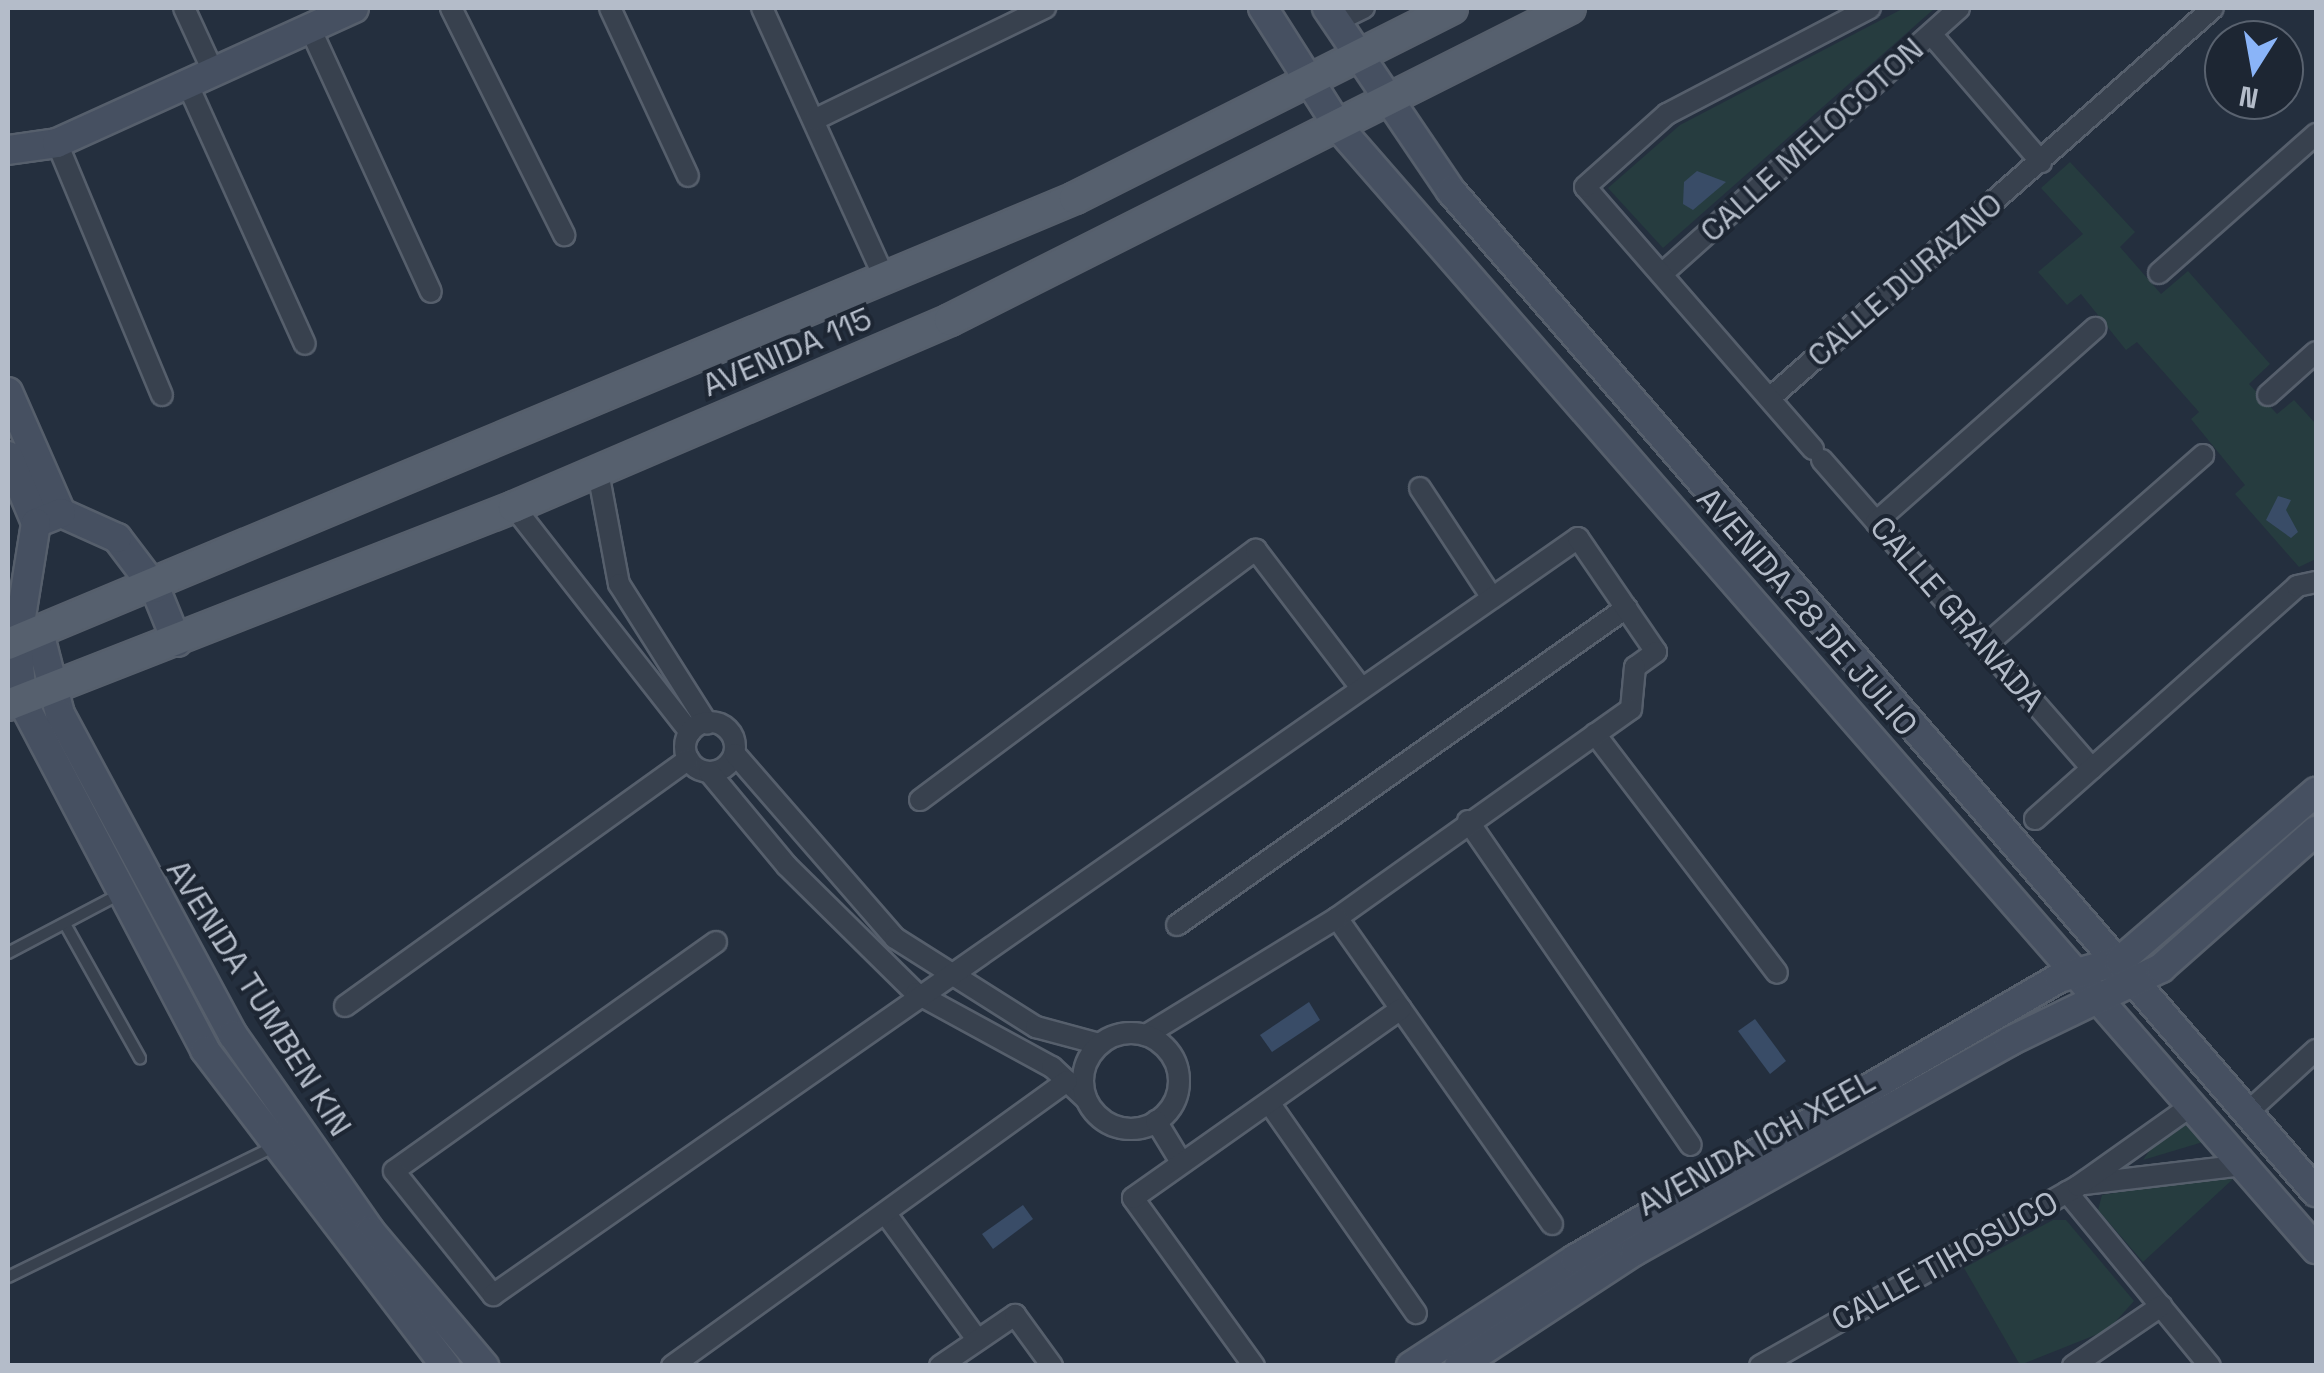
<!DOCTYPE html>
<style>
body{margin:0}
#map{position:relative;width:2324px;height:1373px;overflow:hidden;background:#242f3e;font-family:"Space Grotesk",sans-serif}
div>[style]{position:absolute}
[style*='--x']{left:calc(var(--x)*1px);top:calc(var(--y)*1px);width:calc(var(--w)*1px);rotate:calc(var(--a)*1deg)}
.green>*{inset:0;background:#263c3f}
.water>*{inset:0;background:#394c67}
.roads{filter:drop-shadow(2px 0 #565f6c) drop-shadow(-2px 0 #565f6c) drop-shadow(0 2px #565f6c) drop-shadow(0 -2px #565f6c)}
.lane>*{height:10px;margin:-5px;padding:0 5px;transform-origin:5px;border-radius:5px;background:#38414e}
.street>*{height:20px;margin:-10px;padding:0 10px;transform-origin:10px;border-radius:10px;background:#38414e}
.street>.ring{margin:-10px;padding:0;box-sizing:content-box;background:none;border:20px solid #38414e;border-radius:50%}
.secondary>*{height:28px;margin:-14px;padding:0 14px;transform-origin:14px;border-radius:14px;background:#465061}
.primary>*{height:30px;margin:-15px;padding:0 15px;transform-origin:15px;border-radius:15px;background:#56606e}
span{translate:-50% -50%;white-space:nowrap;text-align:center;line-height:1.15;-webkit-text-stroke:8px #1d2633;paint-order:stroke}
.street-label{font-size:32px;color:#b4bcc9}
.frame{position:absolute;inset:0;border:10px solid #b4bcc9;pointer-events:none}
.north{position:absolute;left:2204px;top:20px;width:100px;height:100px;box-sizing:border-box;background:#1d2633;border:2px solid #59626f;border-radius:50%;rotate:191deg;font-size:28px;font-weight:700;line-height:40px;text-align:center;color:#b4bcc9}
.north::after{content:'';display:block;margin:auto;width:35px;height:45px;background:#8ab4f8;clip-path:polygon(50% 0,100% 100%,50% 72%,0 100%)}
</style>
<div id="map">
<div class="green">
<div style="clip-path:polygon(1904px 8px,1935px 8px,1663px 248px,1608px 188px,1680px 125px)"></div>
<div style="clip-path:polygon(2070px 162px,2135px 232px,2120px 247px,2161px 294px,2188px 271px,2270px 364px,2249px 384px,2277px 414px,2294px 400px,2316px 424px,2316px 559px,2299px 567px,2235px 494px,2245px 485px,2191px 419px,2199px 412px,2137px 342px,2126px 350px,2081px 294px,2067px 305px,2038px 272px,2083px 234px,2041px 188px)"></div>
<div style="clip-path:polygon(2188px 1124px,2203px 1142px,2143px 1160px,2152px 1147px)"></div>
<div style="clip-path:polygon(2225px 1175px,2233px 1179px,2143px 1262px,2098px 1210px,2102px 1195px)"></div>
<div style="clip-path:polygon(2053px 1220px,2066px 1220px,2134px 1301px,2108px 1330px,2020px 1365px,1964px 1268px)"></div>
</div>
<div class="water">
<div style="clip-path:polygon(1697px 171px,1726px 182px,1693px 210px,1683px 204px,1684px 182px)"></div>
<div style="clip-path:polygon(2278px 496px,2291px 500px,2286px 510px,2298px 532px,2291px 538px,2266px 520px)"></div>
<div style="clip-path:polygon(1309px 1002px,1320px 1020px,1272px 1052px,1260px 1035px)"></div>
<div style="clip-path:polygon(1755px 1019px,1786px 1061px,1770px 1074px,1738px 1031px)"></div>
<div style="clip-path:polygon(1023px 1205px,1033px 1219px,993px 1249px,982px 1234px)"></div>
</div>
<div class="roads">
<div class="lane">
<div style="--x:65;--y:924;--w:154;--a:60.8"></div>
<div style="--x:8;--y:953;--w:124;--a:-27.8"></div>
<div style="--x:8;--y:1277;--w:295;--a:-26.1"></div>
</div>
<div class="street">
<div style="--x:184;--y:8;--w:67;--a:65.3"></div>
<div style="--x:451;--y:8;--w:254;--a:63.5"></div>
<div style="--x:610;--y:8;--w:185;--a:65.1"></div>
<div style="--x:762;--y:8;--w:298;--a:65.6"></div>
<div style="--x:1337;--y:21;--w:30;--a:-26"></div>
<div style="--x:310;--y:28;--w:290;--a:65.4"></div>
<div style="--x:1931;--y:34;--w:169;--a:49.3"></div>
<div style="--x:187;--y:83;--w:286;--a:65.7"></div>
<div style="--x:814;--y:120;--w:257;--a:-25.9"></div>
<div style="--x:57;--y:143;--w:273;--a:67.4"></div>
<div style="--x:1663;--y:273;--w:397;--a:-41.8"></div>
<div style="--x:2159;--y:273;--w:210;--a:-41.5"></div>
<div style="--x:2268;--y:395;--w:64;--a:-41.9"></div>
<div style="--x:1770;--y:398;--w:590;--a:-41.36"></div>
<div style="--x:1813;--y:449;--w:347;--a:-131"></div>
<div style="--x:1585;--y:187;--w:110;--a:-41.7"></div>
<div style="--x:1667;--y:114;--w:229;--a:-27.6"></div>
<div style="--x:1822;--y:460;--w:410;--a:48.8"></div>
<div style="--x:598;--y:472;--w:114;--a:79.4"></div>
<div style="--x:619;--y:584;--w:165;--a:57.7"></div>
<div style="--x:1420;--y:488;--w:129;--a:56.7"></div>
<div style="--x:514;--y:507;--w:286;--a:52"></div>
<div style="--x:1876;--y:522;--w:293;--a:-41.5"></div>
<div style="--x:1985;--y:646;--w:290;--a:-41.2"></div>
<div class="ring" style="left:685px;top:722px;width:30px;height:30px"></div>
<div style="--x:1595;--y:734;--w:300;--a:52.7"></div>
<div style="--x:735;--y:754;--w:244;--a:49"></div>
<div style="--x:895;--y:938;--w:167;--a:32.3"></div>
<div style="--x:1036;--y:1027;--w:65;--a:15.1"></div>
<div style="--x:709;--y:772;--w:122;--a:50.3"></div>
<div style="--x:787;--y:866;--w:181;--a:44.6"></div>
<div style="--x:916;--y:993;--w:155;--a:28.6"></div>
<div style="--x:1052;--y:1067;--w:47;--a:43.3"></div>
<div style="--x:920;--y:800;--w:419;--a:-36.7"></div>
<div style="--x:1256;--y:550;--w:170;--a:52.7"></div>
<div style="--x:2035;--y:819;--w:351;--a:-41.6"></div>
<div style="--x:2297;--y:586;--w:19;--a:-12"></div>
<div style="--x:1468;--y:821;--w:393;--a:55.5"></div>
<div style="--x:1337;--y:918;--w:374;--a:54.9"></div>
<div style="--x:1177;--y:925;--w:550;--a:-35.22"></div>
<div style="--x:716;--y:942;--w:395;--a:144.6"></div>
<div style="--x:394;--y:1171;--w:159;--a:51.4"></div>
<div style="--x:493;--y:1295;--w:1323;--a:-34.9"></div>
<div style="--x:1578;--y:538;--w:138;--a:55.6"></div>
<div style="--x:1656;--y:652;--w:26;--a:144"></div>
<div style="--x:1635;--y:667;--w:42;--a:95.4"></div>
<div style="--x:1631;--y:709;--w:361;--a:144.6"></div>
<div style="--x:1337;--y:918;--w:224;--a:148.5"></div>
<div style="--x:345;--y:1006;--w:423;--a:-35.7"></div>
<div class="ring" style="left:1083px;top:1033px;width:76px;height:76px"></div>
<div style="--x:1270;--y:1104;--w:255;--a:55.1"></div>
<div style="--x:2248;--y:1112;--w:92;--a:-42.4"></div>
<div style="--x:1156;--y:1121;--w:48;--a:58.6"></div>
<div style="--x:2084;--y:1184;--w:160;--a:-6.8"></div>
<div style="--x:2067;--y:1192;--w:225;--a:50.6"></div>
<div style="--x:886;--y:1214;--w:153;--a:54"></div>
<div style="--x:672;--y:1366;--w:487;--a:-35.8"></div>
<div style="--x:940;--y:1366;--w:91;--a:-34.2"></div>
<div style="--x:1015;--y:1315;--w:63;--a:54"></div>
<div style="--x:1254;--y:1366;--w:207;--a:-125.8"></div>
<div style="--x:1133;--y:1198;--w:328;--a:-35.2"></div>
<div style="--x:1760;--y:1366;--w:365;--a:-29.5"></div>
<div style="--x:2078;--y:1186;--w:138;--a:-35.3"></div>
<div style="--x:2073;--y:1366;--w:107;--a:-34.3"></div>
</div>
<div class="secondary">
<div style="--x:1263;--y:8;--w:143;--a:57.5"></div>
<div style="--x:1340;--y:129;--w:1486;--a:48.93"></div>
<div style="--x:1327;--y:8;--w:221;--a:55.9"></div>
<div style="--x:1451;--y:191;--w:1323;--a:49.17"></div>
<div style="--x:8;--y:150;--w:49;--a:-8.1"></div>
<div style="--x:57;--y:143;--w:326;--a:-24.4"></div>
<div style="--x:8;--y:392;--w:132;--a:66.3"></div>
<div style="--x:8;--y:456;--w:73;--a:67.3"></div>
<div style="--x:39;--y:632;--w:85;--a:75.6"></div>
<div style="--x:60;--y:714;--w:365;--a:61.7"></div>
<div style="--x:233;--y:1035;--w:239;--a:55"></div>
<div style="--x:370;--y:1231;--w:177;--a:49.8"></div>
<div style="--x:177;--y:642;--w:58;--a:-112.2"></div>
<div style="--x:155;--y:588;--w:63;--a:-127.2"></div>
<div style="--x:117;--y:538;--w:61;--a:-155.9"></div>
<div style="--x:61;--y:513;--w:27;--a:158"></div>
<div style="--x:36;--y:523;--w:120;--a:99.1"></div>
<div style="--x:17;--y:641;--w:60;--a:85.2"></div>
<div style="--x:22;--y:701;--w:394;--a:62.3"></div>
<div style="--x:205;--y:1050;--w:397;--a:52.7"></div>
<div style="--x:1411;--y:1366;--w:196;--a:-33.1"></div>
<div style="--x:1575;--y:1259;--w:560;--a:-30.14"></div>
<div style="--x:2059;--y:978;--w:63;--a:-15.6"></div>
<div style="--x:2120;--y:961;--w:259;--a:-40.8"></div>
<div style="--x:1459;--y:1366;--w:210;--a:-33.2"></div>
<div style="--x:1635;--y:1251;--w:430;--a:-29.2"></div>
<div style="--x:2010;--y:1041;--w:168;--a:-25.8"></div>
<div style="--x:2161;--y:968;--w:207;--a:-41.5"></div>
</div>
<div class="primary">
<div style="--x:8;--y:644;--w:1156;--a:-22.68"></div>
<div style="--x:1075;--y:198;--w:422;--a:-26.7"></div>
<div style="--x:8;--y:705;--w:543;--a:-21.37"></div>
<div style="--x:514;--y:507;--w:474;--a:-23.2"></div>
<div style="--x:950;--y:320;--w:694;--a:-26.71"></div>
</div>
</div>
<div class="street-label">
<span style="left:1812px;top:140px;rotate:-42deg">CALLE MELOCOTON</span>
<span style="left:1905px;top:280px;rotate:-41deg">CALLE DURAZNO</span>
<span style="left:787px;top:352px;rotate:-23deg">AVENIDA 115</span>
<span style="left:1807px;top:612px;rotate:49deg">AVENIDA 28 DE JULIO</span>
<span style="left:1957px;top:614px;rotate:49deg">CALLE GRANADA</span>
<span style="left:259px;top:998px;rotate:58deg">AVENIDA TUMBEN KIN</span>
<span style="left:1756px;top:1143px;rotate:-29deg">AVENIDA ICH XEEL</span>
<span style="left:1945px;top:1261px;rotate:-29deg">CALLE TIHOSUCO</span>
</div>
<div class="frame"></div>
<div class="north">N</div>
</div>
